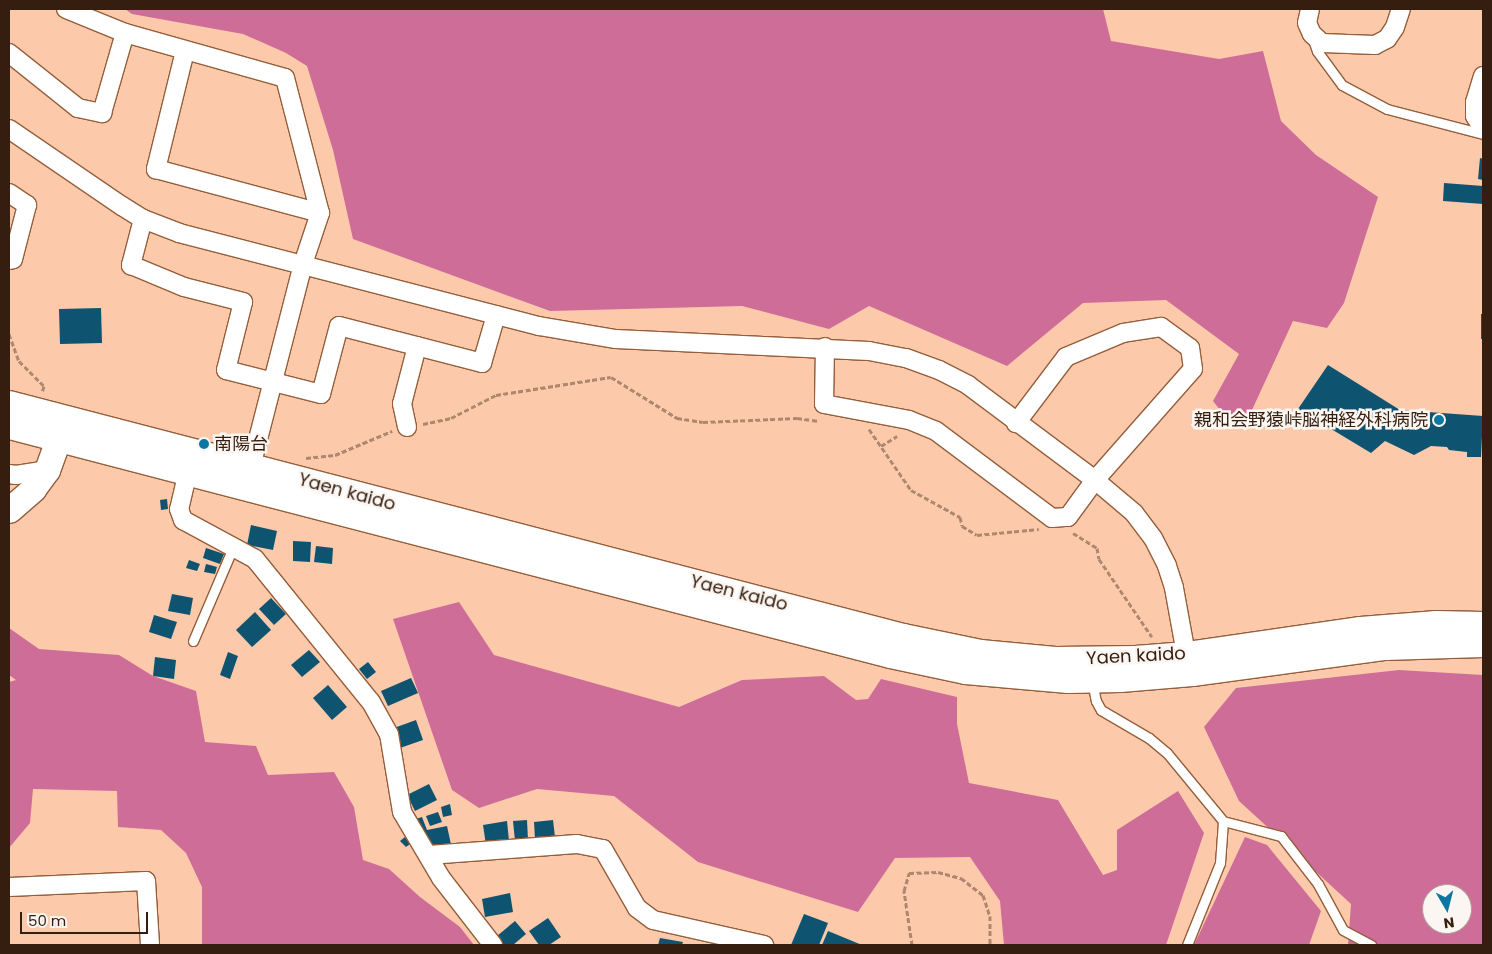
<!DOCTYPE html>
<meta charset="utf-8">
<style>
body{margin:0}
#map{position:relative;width:1492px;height:954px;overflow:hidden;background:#fccaab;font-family:Poppins,"Noto Sans JP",sans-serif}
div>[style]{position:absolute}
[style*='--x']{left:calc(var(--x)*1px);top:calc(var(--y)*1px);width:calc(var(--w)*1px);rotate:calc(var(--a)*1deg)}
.forest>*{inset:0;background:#cf6d99}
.building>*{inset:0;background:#0e5370}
.path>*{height:3px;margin-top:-1.5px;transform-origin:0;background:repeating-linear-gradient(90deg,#af876f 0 5px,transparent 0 7.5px)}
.roads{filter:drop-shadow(1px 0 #955e3a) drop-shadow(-1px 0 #955e3a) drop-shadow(0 1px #955e3a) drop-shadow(0 -1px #955e3a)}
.lane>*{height:9px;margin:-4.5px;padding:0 4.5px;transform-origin:4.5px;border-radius:4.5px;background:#fff}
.street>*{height:18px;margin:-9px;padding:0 9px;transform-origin:9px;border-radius:9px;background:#fff}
.secondary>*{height:25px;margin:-12.5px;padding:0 12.5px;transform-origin:12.5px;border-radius:12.5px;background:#fff}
.dots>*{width:14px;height:14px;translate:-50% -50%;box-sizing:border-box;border:2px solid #fcf6f2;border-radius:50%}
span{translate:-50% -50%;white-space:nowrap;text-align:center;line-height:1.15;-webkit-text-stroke:5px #fcf6f2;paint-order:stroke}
.poi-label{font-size:18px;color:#351e0f}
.right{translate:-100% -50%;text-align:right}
.left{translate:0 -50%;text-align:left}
.street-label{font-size:18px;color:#351e0f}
.frame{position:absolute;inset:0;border:10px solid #351e0f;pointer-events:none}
.north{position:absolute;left:1422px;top:884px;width:50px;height:50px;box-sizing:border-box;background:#fcf6f2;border:1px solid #aca097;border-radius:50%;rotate:172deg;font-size:14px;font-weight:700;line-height:20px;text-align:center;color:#351e0f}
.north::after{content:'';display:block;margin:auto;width:18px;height:22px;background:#0c77a2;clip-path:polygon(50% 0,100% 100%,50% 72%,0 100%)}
.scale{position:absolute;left:20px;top:912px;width:128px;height:22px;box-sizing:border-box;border:2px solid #351e0f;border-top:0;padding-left:6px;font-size:15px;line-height:18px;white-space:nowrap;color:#351e0f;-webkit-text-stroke:4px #fcf6f2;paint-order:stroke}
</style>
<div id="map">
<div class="forest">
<div style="clip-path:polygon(125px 9px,1103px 9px,1111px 41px,1219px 59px,1263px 51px,1281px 121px,1316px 155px,1378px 197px,1344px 303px,1327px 328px,1293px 321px,1252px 410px,1231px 424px,1213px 401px,1239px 354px,1166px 300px,1083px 303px,1007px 366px,869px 306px,829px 329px,742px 306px,550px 311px,353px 239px,333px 150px,307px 66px,286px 53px,243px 34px,132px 14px)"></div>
<div style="clip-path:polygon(459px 602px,494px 655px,679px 707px,742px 680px,824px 676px,856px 700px,868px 699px,881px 679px,957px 697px,957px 724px,969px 783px,1058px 800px,1103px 875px,1117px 870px,1117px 830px,1178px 791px,1204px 833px,1166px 945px,1004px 945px,1000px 901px,970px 857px,895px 858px,858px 912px,698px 862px,614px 796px,537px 789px,479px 808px,452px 790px,393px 619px)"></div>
<div style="clip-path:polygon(9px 628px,39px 649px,119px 655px,153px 676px,196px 691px,205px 742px,256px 746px,268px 775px,334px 772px,354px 807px,363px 860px,389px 869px,420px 897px,460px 927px,474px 945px,202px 945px,202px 887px,186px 853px,161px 830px,118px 827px,117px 791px,33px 789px,30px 823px,9px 848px,9px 682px,16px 680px,9px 675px)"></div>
<div style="clip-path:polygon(evenodd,1399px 670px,1483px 675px,1483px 945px,1348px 945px,1351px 904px,1239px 801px,1204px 727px,1236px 688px,1399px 670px,1432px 894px,1462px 894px,1462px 924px,1432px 924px,1432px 894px)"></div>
<div style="clip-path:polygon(1245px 837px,1267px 845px,1321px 911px,1309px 945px,1194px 945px)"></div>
</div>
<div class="building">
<div style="clip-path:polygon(1480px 158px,1483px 159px,1483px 180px,1478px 179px)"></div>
<div style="clip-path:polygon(1444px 183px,1483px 186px,1483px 204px,1443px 201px)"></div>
<div style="clip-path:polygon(101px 308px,102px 343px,60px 344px,59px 309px)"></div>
<div style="clip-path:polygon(1481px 314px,1483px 314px,1483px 339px,1481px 339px)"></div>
<div style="clip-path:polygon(1328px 365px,1400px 410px,1483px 416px,1481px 457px,1467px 457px,1467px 452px,1449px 450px,1447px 447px,1431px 446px,1414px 455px,1385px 441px,1371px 453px,1298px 409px)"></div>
<div style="clip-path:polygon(167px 499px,168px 509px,161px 510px,160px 500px)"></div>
<div style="clip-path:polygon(251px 525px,277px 531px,273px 550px,247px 545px)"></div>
<div style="clip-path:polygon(293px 541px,311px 542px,310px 562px,293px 561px)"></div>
<div style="clip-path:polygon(316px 546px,333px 548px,332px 564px,314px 562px)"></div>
<div style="clip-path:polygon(206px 548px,224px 554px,220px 564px,203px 558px)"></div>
<div style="clip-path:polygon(189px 560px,200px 564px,197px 571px,186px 568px)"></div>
<div style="clip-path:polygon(206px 564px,217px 567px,215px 574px,204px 572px)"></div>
<div style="clip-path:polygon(172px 594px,193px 598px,190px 615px,168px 611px)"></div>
<div style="clip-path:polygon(271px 598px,286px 614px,274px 625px,259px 609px)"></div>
<div style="clip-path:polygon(255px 612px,271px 630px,252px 647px,236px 630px)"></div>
<div style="clip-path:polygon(154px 615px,177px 622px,171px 639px,149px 632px)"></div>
<div style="clip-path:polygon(309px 650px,320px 662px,302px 677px,291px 665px)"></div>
<div style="clip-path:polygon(228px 652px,238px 656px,230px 679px,220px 675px)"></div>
<div style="clip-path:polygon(155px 657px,176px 660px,174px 679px,153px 676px)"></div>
<div style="clip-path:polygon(368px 662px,376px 672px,367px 679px,359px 669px)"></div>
<div style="clip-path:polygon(411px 678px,418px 693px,388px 706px,381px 691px)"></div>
<div style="clip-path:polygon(328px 685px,347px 707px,332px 720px,313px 698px)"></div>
<div style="clip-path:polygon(416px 720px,423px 740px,400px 748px,394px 728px)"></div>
<div style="clip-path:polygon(429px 784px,437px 800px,415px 811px,407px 795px)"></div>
<div style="clip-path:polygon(450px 804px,452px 815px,443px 817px,441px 807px)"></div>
<div style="clip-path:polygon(438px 812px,442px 822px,430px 826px,426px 816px)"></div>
<div style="clip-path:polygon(422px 817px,427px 830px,447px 826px,452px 849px,433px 851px,413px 820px)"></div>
<div style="clip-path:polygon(527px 820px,528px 840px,515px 841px,513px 821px)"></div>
<div style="clip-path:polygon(553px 820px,555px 837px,535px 839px,534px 822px)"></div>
<div style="clip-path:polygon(507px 821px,509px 841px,486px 845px,483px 825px)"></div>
<div style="clip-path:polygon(405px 837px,410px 844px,406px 847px,400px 841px)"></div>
<div style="clip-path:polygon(510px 893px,513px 912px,485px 917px,482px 899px)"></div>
<div style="clip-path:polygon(804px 914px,828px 923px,819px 945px,791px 945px)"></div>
<div style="clip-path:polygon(548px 918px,561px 937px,549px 945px,539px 945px,529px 931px)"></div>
<div style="clip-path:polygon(515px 921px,526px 934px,513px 945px,504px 945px,497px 936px)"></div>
<div style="clip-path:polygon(828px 931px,862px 945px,822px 945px)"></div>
<div style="clip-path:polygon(660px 938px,683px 942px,682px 945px,658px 945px)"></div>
</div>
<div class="path">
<div style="--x:9;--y:334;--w:29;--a:70"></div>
<div style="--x:19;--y:361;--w:35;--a:45"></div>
<div style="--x:44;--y:386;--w:6;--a:108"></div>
<div style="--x:423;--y:424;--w:29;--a:-12"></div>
<div style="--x:451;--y:418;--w:51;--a:-27.1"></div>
<div style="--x:496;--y:395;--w:116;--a:-8.9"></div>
<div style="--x:611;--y:377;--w:78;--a:31.8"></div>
<div style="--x:677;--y:418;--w:26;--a:9"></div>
<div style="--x:703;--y:422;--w:94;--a:-2.4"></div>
<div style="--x:797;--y:418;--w:22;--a:8"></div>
<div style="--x:869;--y:429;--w:74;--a:55.5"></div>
<div style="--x:911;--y:490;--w:56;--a:28.9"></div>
<div style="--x:960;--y:517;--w:9;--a:77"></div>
<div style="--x:962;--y:526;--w:17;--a:31"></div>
<div style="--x:977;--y:535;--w:62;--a:-5.5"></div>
<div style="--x:881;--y:446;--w:19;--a:-32"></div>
<div style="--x:306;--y:458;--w:29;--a:-6"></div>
<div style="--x:335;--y:455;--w:62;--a:-22.8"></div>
<div style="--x:1073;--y:533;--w:28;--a:32"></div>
<div style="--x:1097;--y:548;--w:11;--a:80"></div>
<div style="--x:1099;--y:559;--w:94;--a:55.8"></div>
<div style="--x:912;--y:945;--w:55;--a:-98.4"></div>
<div style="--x:904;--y:891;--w:19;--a:-74"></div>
<div style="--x:909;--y:873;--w:29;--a:-2"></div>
<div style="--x:938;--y:872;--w:24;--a:15"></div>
<div style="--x:961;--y:878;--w:28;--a:38"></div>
<div style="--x:983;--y:895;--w:22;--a:72"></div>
<div style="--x:990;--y:916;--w:29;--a:90"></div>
</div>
<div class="roads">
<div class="lane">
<div style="--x:1313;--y:40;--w:12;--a:70"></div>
<div style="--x:1317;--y:51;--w:42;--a:53.7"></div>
<div style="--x:1342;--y:85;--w:51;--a:28.1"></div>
<div style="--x:1387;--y:109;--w:99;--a:14.6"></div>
<div style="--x:193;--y:641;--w:102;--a:-66.9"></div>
<div style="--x:1092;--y:681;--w:20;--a:79"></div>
<div style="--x:1096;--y:701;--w:10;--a:61"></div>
<div style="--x:1101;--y:710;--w:56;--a:30.3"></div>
<div style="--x:1149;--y:738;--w:23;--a:40"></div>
<div style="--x:1167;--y:753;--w:88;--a:50.5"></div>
<div style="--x:1223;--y:821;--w:60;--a:14.5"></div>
<div style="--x:1281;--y:836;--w:61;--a:52.4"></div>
<div style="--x:1318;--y:884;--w:52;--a:61.5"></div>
<div style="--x:1343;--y:930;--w:32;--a:28"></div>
<div style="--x:1187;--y:945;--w:88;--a:-68.1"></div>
<div style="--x:1220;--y:863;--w:42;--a:-85.9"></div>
</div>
<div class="street">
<div style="--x:66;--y:9;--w:64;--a:22.1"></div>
<div style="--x:125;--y:33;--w:166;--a:15.7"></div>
<div style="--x:285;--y:78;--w:139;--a:75.5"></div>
<div style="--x:320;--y:213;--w:54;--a:108.4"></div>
<div style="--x:303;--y:264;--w:209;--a:104.4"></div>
<div style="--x:1310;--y:9;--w:14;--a:102"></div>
<div style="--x:1307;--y:23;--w:12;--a:66"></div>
<div style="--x:1312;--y:34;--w:13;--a:42"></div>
<div style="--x:1322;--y:43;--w:53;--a:2.2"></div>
<div style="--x:1375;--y:45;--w:13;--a:-27"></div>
<div style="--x:1387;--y:39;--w:14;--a:-56"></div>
<div style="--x:1395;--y:27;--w:19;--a:-72"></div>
<div style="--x:185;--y:51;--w:122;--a:103.8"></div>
<div style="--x:156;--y:169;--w:170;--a:15"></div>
<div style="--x:9;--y:53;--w:88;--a:38.6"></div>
<div style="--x:78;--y:108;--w:25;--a:12"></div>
<div style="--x:102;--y:113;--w:83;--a:-74"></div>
<div style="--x:1483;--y:76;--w:27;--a:107"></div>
<div style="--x:1475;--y:102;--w:14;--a:90"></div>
<div style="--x:1475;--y:116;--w:15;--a:58"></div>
<div style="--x:9;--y:129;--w:137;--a:34.3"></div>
<div style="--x:122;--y:206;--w:25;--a:32"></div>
<div style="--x:143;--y:219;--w:39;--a:21"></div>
<div style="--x:179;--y:233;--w:372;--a:14.5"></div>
<div style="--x:539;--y:326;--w:78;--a:9.6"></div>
<div style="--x:616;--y:339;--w:253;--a:2.7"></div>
<div style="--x:869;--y:351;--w:38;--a:11"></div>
<div style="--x:906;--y:358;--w:35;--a:20"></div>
<div style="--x:939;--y:370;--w:33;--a:27"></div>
<div style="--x:968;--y:385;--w:159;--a:36.8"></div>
<div style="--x:1095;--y:480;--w:51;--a:40.2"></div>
<div style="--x:1134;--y:513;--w:31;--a:53"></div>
<div style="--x:1153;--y:538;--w:31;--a:63"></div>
<div style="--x:1167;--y:566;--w:23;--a:72"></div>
<div style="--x:1174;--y:588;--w:67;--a:79.7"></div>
<div style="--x:9;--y:193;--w:22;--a:34"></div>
<div style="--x:27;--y:205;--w:56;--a:104.5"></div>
<div style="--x:13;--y:259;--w:4;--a:166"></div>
<div style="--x:143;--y:219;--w:48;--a:104.6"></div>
<div style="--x:131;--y:265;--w:57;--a:22.5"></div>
<div style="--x:184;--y:287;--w:61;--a:14.3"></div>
<div style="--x:243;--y:302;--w:70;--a:104"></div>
<div style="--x:226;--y:370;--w:98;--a:14.2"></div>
<div style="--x:321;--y:394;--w:70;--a:-75.2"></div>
<div style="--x:339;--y:326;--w:148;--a:14.5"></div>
<div style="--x:482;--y:363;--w:50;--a:-73.7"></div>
<div style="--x:825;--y:347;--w:57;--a:91"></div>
<div style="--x:824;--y:404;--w:86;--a:10.7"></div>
<div style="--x:909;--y:420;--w:29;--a:22"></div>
<div style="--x:936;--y:431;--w:145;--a:36.9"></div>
<div style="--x:1052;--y:518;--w:16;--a:-4"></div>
<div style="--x:1068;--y:517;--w:46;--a:-53.9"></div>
<div style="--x:1095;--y:480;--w:148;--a:-48.6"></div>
<div style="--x:1193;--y:369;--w:21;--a:-98"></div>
<div style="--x:1190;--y:348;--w:36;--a:-144"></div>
<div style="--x:1161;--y:327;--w:38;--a:171"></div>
<div style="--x:1123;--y:333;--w:62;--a:157.2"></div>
<div style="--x:1066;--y:357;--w:83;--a:127.1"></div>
<div style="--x:407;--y:427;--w:24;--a:-102"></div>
<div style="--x:402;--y:404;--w:60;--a:-75.5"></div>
<div style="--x:188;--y:471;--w:39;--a:103"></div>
<div style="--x:179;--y:509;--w:12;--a:70"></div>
<div style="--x:183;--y:520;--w:82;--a:28.4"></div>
<div style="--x:255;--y:559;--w:184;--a:51"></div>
<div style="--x:371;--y:702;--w:37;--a:61"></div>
<div style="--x:389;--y:734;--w:79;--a:80.5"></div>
<div style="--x:402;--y:812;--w:77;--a:59.4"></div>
<div style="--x:441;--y:878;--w:85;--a:52.2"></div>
<div style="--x:9;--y:474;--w:7;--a:8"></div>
<div style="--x:16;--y:475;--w:31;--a:-9"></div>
<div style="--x:429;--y:855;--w:148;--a:-4.3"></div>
<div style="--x:577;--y:844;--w:26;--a:11"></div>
<div style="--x:603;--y:849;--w:68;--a:60"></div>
<div style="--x:637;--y:908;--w:20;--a:37"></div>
<div style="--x:653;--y:920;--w:114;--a:12.7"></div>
<div style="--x:9;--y:887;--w:137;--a:-2.5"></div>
<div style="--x:146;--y:881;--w:64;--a:86.4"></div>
</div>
<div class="secondary">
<div style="--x:9;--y:403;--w:924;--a:14.61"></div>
<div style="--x:903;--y:636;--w:79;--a:11.7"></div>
<div style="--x:980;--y:652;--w:75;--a:5.3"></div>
<div style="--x:1055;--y:659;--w:80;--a:-0.7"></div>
<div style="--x:1135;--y:658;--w:51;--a:-4.5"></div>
<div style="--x:1186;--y:654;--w:176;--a:-8.2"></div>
<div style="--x:1360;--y:629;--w:76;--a:-4.5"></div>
<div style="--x:1436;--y:623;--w:47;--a:1.2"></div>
<div style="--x:9;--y:426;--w:910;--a:14.57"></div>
<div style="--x:890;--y:655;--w:77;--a:12"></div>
<div style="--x:965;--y:671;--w:103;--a:5"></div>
<div style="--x:1068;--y:680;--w:52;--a:-1.1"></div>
<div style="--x:1120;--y:679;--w:72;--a:-4.8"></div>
<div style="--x:1192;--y:673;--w:195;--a:-7.7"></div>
<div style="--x:1385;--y:647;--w:98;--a:-1.8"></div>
<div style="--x:9;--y:510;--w:32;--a:-41"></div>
<div style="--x:33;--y:489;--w:24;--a:-54"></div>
<div style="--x:47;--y:470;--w:47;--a:-70"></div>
</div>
</div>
<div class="dots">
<div style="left:1439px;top:420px;background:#0c77a2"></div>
<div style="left:204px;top:444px;background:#0c77a2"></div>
</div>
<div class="poi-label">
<span class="right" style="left:1428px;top:420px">親和会野猿峠脳神経外科病院</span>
<span class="left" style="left:214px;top:444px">南陽台</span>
</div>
<div class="street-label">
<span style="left:347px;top:492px;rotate:15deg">Yaen kaido</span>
<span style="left:739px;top:593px;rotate:14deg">Yaen kaido</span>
<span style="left:1136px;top:656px;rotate:-3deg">Yaen kaido</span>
</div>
<div class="frame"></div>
<div class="north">N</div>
<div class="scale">50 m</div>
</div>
